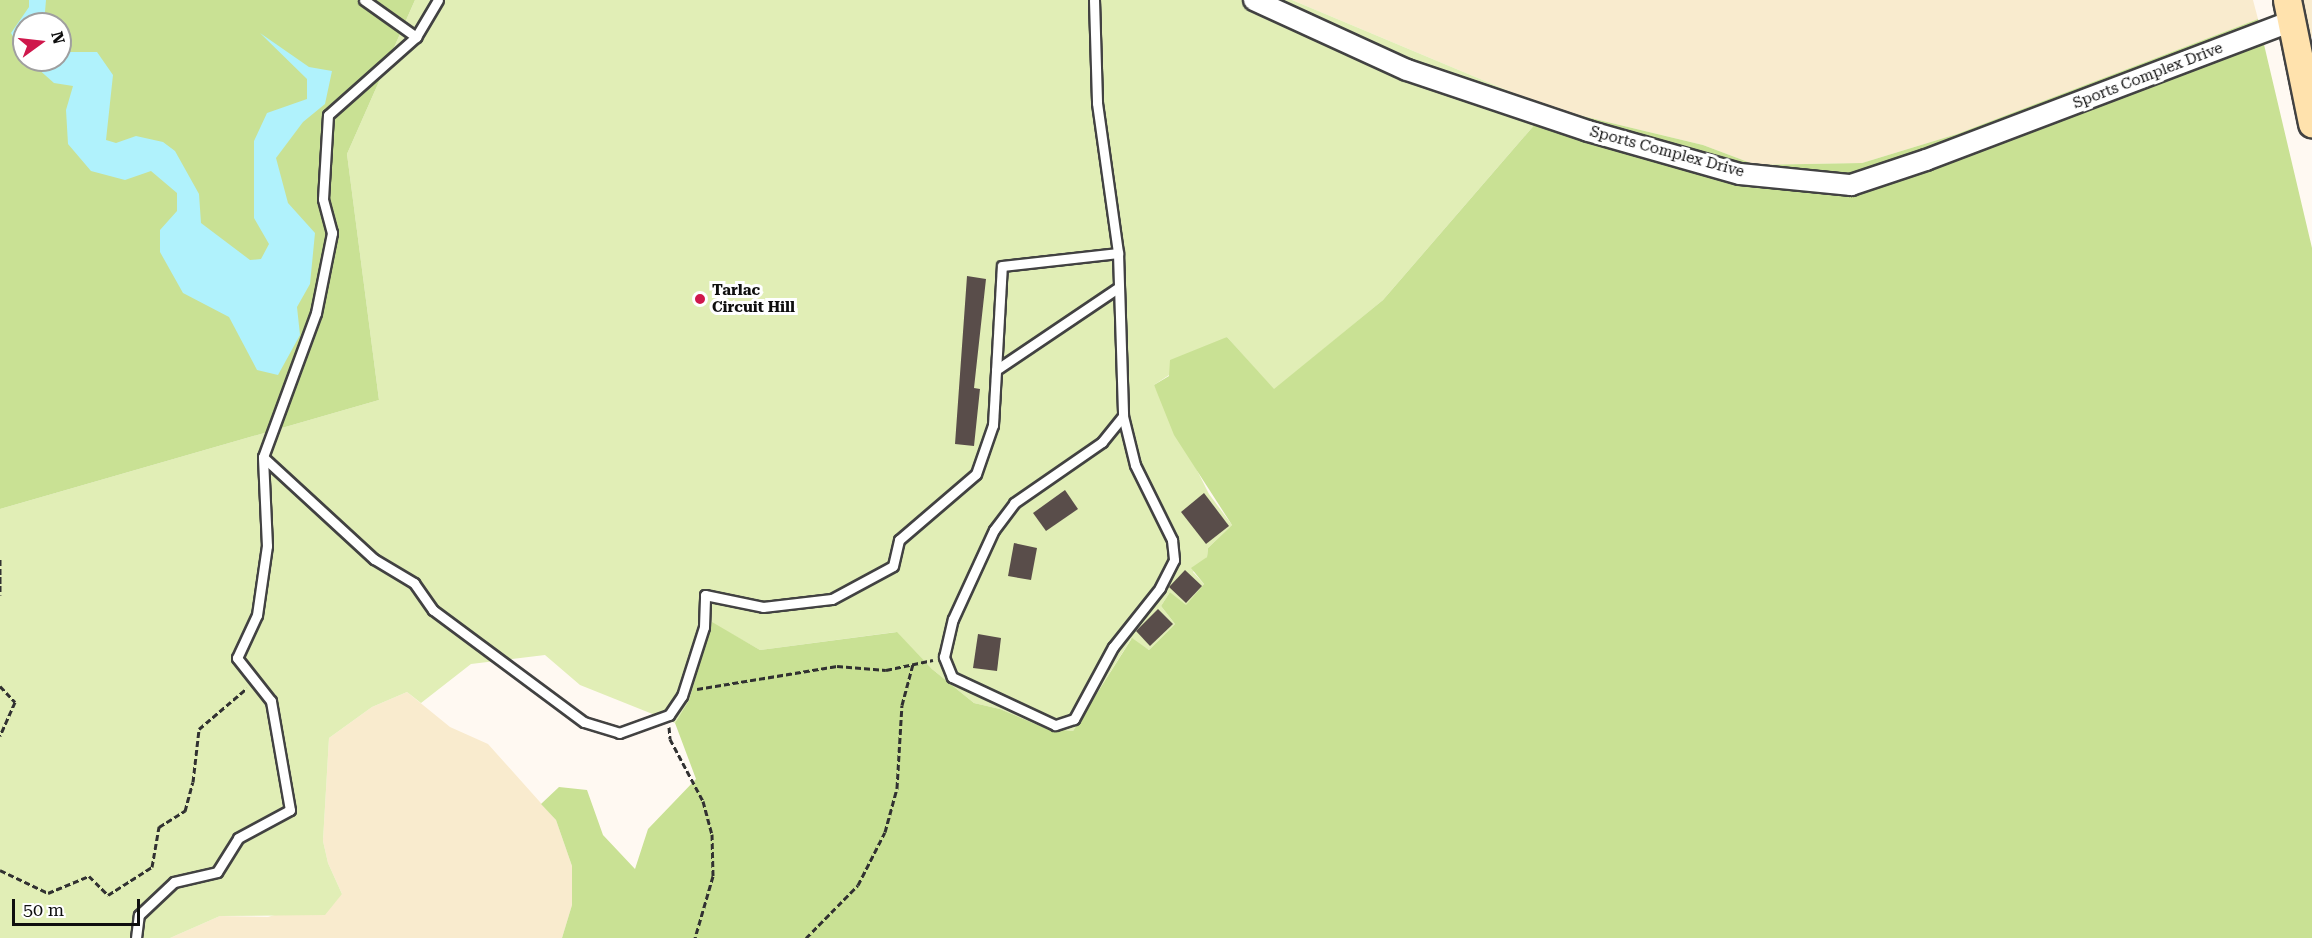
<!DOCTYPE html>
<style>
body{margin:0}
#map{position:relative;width:2312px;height:938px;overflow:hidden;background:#fff9f2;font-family:"Roboto Serif",serif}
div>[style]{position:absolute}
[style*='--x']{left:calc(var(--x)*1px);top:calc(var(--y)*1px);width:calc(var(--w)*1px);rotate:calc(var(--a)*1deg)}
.farmland>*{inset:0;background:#f9ebce}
.green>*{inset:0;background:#e1eeb6}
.forest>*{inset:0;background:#c9e194}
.water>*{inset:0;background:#b0f2fc}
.building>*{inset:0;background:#594d4a}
.path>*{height:3px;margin-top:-1.5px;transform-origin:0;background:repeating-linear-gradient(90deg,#313131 0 6px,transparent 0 9px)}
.roads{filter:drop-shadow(2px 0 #424242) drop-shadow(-2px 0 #424242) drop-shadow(0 2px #424242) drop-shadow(0 -2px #424242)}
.service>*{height:9px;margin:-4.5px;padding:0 4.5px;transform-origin:4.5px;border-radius:4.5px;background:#fff}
.minor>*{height:20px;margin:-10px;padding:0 10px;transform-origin:10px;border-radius:10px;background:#fff}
.secondary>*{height:27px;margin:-13.5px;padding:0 13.5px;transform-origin:13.5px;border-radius:13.5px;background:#ffe2ad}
.dots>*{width:16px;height:16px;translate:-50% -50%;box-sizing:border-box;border:3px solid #fff;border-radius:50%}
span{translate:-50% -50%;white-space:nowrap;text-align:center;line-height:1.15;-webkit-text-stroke:6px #fff;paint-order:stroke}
.street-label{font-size:15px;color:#0f0f0f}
.poi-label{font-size:15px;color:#0f0f0f;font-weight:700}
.left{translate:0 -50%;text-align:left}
.north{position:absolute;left:12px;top:12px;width:60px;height:60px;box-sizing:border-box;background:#fff;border:2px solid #9f9f9f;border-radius:50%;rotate:75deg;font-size:16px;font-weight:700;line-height:24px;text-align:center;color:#0f0f0f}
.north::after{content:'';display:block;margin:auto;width:21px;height:27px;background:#cf184c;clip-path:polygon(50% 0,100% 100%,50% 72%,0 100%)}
.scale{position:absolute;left:12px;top:899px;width:128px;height:27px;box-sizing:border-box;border:3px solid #0f0f0f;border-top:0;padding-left:8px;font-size:18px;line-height:21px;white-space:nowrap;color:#0f0f0f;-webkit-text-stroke:4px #fff;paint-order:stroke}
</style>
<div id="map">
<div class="farmland">
<div style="clip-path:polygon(1292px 0,2253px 0,2258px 19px,1957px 134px,1862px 163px,1756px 165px,1703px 145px,1549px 108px)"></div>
<div style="clip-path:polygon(2302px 0,2312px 0,2312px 37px,2307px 38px)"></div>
<div style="clip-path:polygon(407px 692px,450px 727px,488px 744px,556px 820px,572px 866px,572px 905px,562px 938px,170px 938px,220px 916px,268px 917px,342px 894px,328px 863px,323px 841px,329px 738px,372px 707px)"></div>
</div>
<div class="green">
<div style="clip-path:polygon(415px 0,1292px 0,1549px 108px,1383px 300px,1274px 390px,1227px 337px,1154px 385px,1209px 494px,1232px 525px,1208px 548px,1207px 557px,1193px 572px,1204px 584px,1186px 606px,1170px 592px,1161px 606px,1175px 624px,1149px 650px,1131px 639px,1073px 731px,1045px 728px,1000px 709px,974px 703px,932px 669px,896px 632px,760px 650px,712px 623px,689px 700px,675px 723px,580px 685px,545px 655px,471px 664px,421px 703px,407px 692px,372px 707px,329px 738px,323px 841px,328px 863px,342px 894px,325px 915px,220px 916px,170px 938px,0 938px,0 509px,379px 400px,347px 154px)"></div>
</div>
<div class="forest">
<div style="clip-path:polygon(evenodd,0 0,415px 0,347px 154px,379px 400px,0 509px,0 0,24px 24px,60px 24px,60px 60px,24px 60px,24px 24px)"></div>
<div style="clip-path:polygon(2258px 19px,2312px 248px,2312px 938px,562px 938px,572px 905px,572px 866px,556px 820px,541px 804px,559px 787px,587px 790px,603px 835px,635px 869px,648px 829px,696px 779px,675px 723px,689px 700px,712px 622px,760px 650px,897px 632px,932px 669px,974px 703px,1000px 709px,1045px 728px,1073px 731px,1132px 638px,1149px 650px,1175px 624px,1161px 606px,1170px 592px,1186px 605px,1204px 584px,1191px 568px,1207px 557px,1208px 548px,1232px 525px,1174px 435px,1154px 385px,1169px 376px,1170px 360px,1227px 337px,1274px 389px,1383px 300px,1549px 108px,1703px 145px,1756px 165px,1862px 163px,1957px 134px)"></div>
</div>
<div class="water">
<div style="clip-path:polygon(29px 0,46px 0,44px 24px,24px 24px,24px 56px,11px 33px,29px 7px)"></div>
<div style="clip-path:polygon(260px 33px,309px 67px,332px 71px,325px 104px,303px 122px,276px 158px,288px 203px,315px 233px,310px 284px,297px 307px,300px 335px,278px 375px,257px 370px,229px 317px,183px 293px,160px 252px,160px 230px,177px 211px,177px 193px,151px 171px,125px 180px,91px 171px,68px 144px,66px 110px,73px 86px,54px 83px,28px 60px,60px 60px,60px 46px,65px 52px,97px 52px,113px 75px,106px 140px,116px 143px,136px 136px,163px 142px,175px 151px,199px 194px,201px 223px,250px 260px,261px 259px,269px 244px,254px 218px,254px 141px,267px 113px,307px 99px,307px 79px)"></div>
</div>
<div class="building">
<div style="clip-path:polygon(967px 276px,986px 279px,974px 388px,980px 389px,974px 446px,955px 444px)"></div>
<div style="clip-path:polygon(1065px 490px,1078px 509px,1046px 531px,1033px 513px)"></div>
<div style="clip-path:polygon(1204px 493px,1229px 526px,1206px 544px,1181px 512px)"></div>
<div style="clip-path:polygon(1014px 543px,1037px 548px,1031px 580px,1008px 576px)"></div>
<div style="clip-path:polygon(1185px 570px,1202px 586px,1186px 603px,1169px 587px)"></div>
<div style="clip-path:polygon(1158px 609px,1173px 624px,1150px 646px,1136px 631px)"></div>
<div style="clip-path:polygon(978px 634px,1001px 638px,997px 671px,973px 668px)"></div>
</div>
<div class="path">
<div style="--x:0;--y:559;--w:36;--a:90"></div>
<div style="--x:0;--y:686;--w:22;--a:47"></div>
<div style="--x:15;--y:702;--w:37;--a:114"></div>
<div style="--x:697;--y:689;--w:142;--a:-9.3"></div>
<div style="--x:837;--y:666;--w:49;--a:4.7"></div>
<div style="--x:886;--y:670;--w:48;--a:-12"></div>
<div style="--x:669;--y:727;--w:12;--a:85"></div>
<div style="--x:670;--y:739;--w:70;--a:62"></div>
<div style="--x:703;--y:801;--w:34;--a:75"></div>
<div style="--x:712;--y:834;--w:42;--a:88.6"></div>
<div style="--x:713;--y:876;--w:65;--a:106.2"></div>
<div style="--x:0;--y:870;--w:53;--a:25.6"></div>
<div style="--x:48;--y:893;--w:44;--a:-22.5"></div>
<div style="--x:89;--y:876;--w:27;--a:45"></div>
<div style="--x:108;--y:895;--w:52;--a:-32.5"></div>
<div style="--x:152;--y:867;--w:41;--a:-80.1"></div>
<div style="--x:159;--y:827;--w:31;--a:-32"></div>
<div style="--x:185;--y:811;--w:30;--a:-75"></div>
<div style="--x:193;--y:782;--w:53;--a:-83.5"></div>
<div style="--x:199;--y:729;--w:63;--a:-40.5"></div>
<div style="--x:806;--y:938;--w:74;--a:-45.5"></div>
<div style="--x:858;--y:885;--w:59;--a:-63"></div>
<div style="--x:885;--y:832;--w:46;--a:-74.7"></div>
<div style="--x:897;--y:788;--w:83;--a:-86.6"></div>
<div style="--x:902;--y:705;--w:42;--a:-75"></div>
</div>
<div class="roads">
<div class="service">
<div style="--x:364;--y:0;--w:64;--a:35.4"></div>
<div style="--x:1094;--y:0;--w:103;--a:88.3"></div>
<div style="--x:1097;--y:103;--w:151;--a:82"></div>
<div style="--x:1118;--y:253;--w:163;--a:88.2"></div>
<div style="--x:1123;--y:416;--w:50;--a:76.2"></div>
<div style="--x:1135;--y:465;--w:84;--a:63.7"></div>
<div style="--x:1172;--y:540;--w:20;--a:84"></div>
<div style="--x:1174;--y:560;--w:31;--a:117"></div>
<div style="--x:1160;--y:588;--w:75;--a:128.5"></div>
<div style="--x:1113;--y:647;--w:82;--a:118.4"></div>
<div style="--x:1074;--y:719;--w:20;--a:162"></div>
<div style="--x:1055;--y:725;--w:114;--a:-155"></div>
<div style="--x:952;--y:677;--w:22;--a:-112"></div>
<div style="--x:944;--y:657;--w:39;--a:-77"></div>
<div style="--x:953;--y:619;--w:98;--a:-65.3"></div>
<div style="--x:994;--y:530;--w:34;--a:-53"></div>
<div style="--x:1014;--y:503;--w:107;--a:-34.7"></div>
<div style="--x:1102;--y:442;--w:33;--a:-51"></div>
<div style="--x:996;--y:370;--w:148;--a:-34"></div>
<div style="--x:263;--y:457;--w:151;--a:42.6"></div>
<div style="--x:374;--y:559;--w:47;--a:31"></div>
<div style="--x:414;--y:583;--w:33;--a:55"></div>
<div style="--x:433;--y:610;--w:188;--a:36.6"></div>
<div style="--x:584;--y:722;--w:37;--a:17"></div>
<div style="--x:619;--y:733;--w:53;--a:-19.8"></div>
<div style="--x:669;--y:715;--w:23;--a:-56"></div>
<div style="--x:682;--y:696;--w:72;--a:-72.3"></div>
<div style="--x:704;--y:627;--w:32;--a:-88"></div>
<div style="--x:705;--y:595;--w:59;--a:11.7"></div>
<div style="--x:763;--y:607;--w:69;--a:-6.6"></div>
<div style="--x:832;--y:599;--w:69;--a:-28.4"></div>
<div style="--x:893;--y:566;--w:27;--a:-77"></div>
<div style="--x:899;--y:540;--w:101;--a:-40.6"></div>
<div style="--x:976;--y:474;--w:52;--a:-70.9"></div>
<div style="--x:993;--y:425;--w:159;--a:-86.8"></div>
<div style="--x:1002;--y:266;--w:117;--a:-6.4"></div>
<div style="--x:136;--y:938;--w:23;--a:-83"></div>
<div style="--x:139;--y:915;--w:48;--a:-43.3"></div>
<div style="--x:174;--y:882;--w:44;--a:-13.1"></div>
<div style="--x:217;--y:872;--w:40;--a:-58"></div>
<div style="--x:238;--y:838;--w:59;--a:-28.3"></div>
<div style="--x:290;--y:810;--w:111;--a:-99.9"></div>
<div style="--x:271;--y:701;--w:55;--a:-128.3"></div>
<div style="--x:237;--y:658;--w:47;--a:-65.1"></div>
<div style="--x:257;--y:615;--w:70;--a:-81.8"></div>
<div style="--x:267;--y:546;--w:89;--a:-92.6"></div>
<div style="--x:263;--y:457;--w:153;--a:-69.8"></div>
<div style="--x:316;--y:313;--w:82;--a:-78.7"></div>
<div style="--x:332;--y:233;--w:35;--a:-105"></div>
<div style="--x:323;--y:199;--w:84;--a:-86.6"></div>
<div style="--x:328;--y:115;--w:118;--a:-41.6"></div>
<div style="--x:416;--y:37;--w:43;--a:-59.3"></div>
</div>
<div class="minor">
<div style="--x:1254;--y:0;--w:168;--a:24.6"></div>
<div style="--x:1407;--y:70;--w:191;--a:18.6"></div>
<div style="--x:1588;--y:131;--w:158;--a:15.8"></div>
<div style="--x:1740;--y:174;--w:112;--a:5.7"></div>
<div style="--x:1851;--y:185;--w:79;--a:-18.4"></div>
<div style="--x:1926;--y:160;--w:389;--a:-20.8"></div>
</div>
<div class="secondary">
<div style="--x:2287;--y:0;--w:126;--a:78.5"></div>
</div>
</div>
<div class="dots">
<div style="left:700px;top:299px;background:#cf184c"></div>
</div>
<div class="street-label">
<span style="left:2148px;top:76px;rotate:-21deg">Sports Complex Drive</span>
<span style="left:1667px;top:152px;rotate:15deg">Sports Complex Drive</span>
</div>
<div class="poi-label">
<span class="left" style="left:712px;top:299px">Tarlac<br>Circuit Hill</span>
</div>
<div class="north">N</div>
<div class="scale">50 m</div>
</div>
